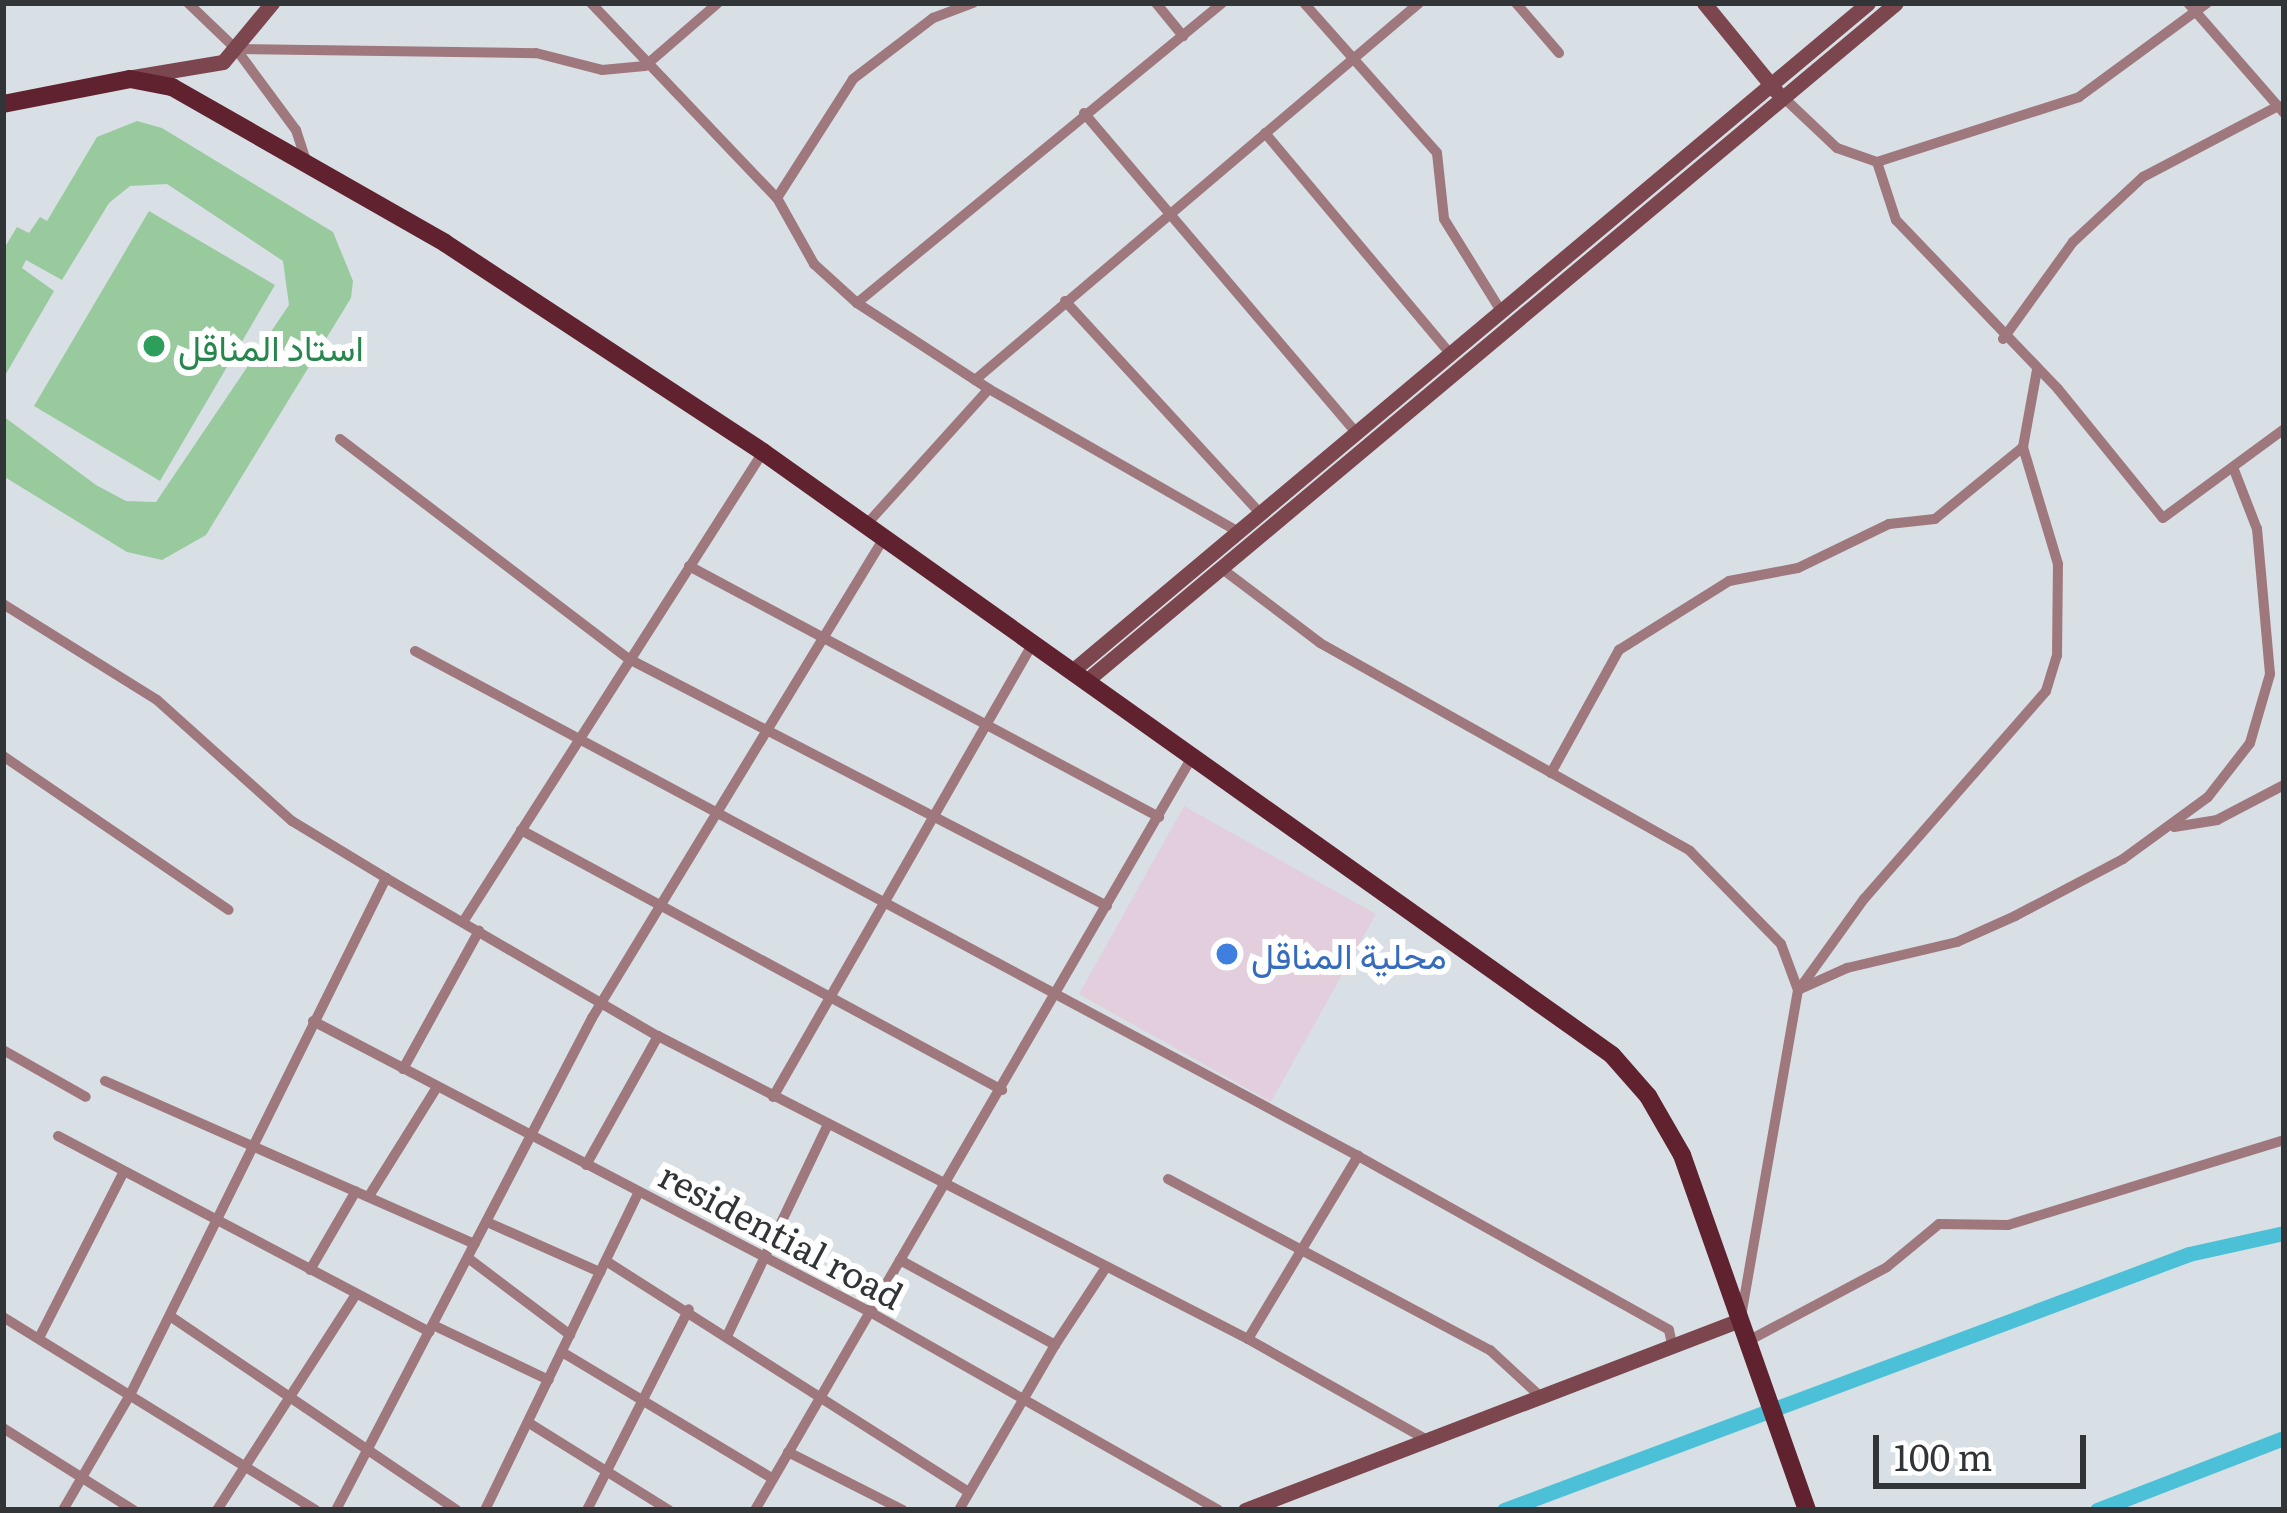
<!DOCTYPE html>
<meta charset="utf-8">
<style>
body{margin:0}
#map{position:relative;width:2287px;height:1513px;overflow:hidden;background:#d8e0e6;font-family:Literata,Vazirmatn,serif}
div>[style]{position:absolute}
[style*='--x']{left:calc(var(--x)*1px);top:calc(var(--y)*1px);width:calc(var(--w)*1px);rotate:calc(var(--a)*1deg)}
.commercial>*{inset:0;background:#e2cedd}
.green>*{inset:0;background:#99ca9d}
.canal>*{height:15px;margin:-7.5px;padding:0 7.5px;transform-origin:7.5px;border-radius:7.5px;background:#4cc0d6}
.street>*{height:10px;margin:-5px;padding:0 5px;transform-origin:5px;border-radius:5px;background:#9e787c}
.secondary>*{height:15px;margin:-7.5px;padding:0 7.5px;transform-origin:7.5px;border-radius:7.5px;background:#7b464e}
.primary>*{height:18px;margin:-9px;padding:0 9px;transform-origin:9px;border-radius:9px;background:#61222f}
.dots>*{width:33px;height:33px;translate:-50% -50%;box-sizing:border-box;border:6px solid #fff;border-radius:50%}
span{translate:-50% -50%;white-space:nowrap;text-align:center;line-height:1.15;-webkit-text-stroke:12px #fff;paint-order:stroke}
.leisure-label{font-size:36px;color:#27864d}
.left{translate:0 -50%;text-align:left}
.shop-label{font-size:36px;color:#366cbe}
.street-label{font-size:36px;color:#323538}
.frame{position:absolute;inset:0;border:6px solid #323538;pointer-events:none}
.scale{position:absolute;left:1873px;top:1435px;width:213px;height:54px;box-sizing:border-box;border:6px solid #323538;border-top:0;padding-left:15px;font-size:36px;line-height:42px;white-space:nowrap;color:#323538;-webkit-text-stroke:9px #fff;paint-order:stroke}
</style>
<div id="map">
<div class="commercial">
<div style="clip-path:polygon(1184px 806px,1376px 914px,1271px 1102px,1079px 994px)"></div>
</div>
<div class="green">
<div style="clip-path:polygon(137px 121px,162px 128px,333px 232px,353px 281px,351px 298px,206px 535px,162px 560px,127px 552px,3px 476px,3px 416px,96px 485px,126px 501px,156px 502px,289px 305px,283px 261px,167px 184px,130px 186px,109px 203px,62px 280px,26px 260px,22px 268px,54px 291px,3px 379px,3px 250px,17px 227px,29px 233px,40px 217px,47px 221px,97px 137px)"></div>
<div style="clip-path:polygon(149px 211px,275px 285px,160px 481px,34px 406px)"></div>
</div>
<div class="canal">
<div style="--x:1504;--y:1510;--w:731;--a:-20.49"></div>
<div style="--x:2189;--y:1254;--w:97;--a:-12.5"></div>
<div style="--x:2097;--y:1510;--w:200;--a:-21.1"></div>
</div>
<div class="street">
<div style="--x:188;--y:3;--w:66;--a:43.8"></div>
<div style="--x:236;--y:49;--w:101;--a:53.5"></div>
<div style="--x:296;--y:130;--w:33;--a:72"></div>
<div style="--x:591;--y:3;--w:269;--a:46.4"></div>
<div style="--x:777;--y:198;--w:76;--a:60.7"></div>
<div style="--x:814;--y:264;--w:58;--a:42.2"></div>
<div style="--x:857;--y:303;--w:158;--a:33.1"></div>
<div style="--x:989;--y:389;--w:288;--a:29.8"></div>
<div style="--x:1156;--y:3;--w:43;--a:50.7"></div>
<div style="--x:1304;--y:3;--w:200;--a:48.4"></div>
<div style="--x:1437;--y:153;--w:66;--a:83.9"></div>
<div style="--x:1444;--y:219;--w:108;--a:58.2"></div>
<div style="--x:1516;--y:3;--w:66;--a:49.3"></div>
<div style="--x:2188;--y:3;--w:146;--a:48.9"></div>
<div style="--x:236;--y:49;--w:300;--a:0.8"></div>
<div style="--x:536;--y:53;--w:68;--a:14.4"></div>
<div style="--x:602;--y:70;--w:43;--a:-5.3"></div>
<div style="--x:645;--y:66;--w:96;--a:-40.8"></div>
<div style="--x:1783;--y:97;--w:74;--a:43.4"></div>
<div style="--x:1837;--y:148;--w:42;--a:19.3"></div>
<div style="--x:1877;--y:162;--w:61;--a:71.9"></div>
<div style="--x:1896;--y:220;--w:234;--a:46.2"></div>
<div style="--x:2058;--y:389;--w:166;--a:50.9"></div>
<div style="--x:2163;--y:518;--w:150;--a:-36.3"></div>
<div style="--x:1084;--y:113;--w:421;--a:49.6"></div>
<div style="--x:1265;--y:133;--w:290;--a:50"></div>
<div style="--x:1877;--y:162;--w:212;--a:-17.8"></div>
<div style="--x:2079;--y:97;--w:159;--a:-36.3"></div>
<div style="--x:777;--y:198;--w:141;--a:-57.4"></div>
<div style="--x:853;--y:79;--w:101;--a:-37.3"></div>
<div style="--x:933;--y:18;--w:43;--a:-20.6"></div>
<div style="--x:1065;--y:301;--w:289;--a:47.4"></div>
<div style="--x:857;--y:303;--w:472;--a:-39.4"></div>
<div style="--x:2003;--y:339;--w:120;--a:-54.2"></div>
<div style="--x:2073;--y:242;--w:96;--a:-42.9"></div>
<div style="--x:2143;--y:177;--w:153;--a:-27.7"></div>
<div style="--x:975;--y:380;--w:582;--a:-40.33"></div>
<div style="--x:340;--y:439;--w:363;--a:37.3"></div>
<div style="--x:629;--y:659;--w:538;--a:27.33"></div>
<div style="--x:866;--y:525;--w:183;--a:-47.9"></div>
<div style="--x:689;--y:566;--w:533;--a:28.1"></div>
<div style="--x:1221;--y:568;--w:124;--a:37.1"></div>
<div style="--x:1320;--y:643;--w:424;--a:29.3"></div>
<div style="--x:1690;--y:851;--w:130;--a:45.6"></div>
<div style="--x:1781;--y:944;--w:49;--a:69.7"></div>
<div style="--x:1798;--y:990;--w:332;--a:99.9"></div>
<div style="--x:3;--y:604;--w:181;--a:31.9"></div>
<div style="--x:157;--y:700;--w:181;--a:41.9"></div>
<div style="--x:292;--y:821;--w:110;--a:31.2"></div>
<div style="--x:386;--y:878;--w:315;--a:30.2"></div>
<div style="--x:658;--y:1036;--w:663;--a:27.18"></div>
<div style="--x:1248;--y:1339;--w:208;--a:29.4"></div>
<div style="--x:415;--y:651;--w:1070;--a:28.17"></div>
<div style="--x:1358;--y:1156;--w:356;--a:29.2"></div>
<div style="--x:1669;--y:1330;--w:19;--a:78"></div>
<div style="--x:3;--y:756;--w:273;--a:34.3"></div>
<div style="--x:1551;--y:773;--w:141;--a:-61.1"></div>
<div style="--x:1619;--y:650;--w:130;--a:-32.1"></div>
<div style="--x:1729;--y:581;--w:70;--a:-10.7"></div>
<div style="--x:1798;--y:568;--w:101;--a:-25.8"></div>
<div style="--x:1889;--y:524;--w:46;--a:-6.2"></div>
<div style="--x:1935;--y:519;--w:114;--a:-39.3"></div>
<div style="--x:2174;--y:827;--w:44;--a:-9.2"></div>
<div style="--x:2217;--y:820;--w:76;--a:-27.6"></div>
<div style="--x:521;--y:830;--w:547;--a:28.39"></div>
<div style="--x:463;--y:922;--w:558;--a:-57.45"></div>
<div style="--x:1800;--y:988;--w:110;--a:-54.3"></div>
<div style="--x:1864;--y:899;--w:276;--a:-48.8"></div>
<div style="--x:2046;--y:691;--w:37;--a:-73"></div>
<div style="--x:2057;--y:656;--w:92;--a:-89.4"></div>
<div style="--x:2058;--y:564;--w:122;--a:-106.7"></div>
<div style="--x:2023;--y:447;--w:78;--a:-79.7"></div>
<div style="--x:1798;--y:990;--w:54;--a:-24.2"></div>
<div style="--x:1847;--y:968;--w:113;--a:-13.3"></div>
<div style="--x:1957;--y:942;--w:64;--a:-24.1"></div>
<div style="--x:2015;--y:916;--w:122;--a:-27.8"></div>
<div style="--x:2123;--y:859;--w:105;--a:-36.1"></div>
<div style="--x:2208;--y:797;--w:68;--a:-52.1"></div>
<div style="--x:2250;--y:743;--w:72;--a:-73.8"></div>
<div style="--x:2270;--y:674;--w:146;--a:-95.1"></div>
<div style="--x:2257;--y:529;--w:66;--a:-111.2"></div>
<div style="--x:313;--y:1021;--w:628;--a:27.58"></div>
<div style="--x:870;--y:1312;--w:400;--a:29.6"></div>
<div style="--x:3;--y:1050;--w:95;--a:29.5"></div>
<div style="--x:403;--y:1069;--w:158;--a:-61.2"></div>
<div style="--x:105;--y:1081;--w:404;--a:23.8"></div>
<div style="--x:773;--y:1097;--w:523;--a:-60.2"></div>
<div style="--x:58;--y:1136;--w:420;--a:27.8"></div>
<div style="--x:586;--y:1165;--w:148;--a:-60.8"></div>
<div style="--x:1168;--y:1179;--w:365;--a:28"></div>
<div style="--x:1490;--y:1350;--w:71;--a:42.7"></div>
<div style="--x:369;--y:1196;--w:128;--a:-58"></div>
<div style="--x:487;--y:1222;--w:124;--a:23.9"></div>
<div style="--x:468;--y:1258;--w:128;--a:37"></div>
<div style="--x:900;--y:1260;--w:177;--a:28.7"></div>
<div style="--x:1055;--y:1345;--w:191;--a:120.2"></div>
<div style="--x:606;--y:1261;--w:430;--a:32.5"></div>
<div style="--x:310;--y:1270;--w:91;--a:-59.8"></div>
<div style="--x:170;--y:1316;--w:346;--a:34.1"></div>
<div style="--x:3;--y:1317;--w:367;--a:31.7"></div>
<div style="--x:433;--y:1325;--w:128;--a:25.4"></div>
<div style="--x:728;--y:1334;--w:233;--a:-64.5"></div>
<div style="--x:39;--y:1338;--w:185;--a:-63"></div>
<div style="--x:1248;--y:1339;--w:214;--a:-59"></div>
<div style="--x:1748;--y:1341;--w:157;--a:-28"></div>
<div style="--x:1887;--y:1267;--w:67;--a:-39.6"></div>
<div style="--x:1939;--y:1224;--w:69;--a:0.8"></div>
<div style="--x:2008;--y:1225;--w:289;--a:-17.1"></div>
<div style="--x:1055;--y:1345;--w:91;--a:-56.7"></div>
<div style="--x:562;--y:1352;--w:246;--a:31"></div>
<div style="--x:529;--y:1423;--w:165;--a:31.9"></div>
<div style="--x:3;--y:1428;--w:154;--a:32.2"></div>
<div style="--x:788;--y:1452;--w:129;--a:26.8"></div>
<div style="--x:63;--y:1510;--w:135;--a:-59.8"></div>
<div style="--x:131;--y:1393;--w:575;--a:-63.66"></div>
<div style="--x:217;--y:1510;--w:257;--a:-57.2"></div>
<div style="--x:336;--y:1510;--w:555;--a:-62.51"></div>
<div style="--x:592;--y:1018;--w:562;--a:-58.69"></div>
<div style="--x:485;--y:1510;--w:352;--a:-64.2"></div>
<div style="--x:587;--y:1510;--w:225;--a:-63.1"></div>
<div style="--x:755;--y:1510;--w:871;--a:-59.87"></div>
</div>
<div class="secondary">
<div style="--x:1704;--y:3;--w:114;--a:50.7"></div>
<div style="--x:133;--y:77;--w:91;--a:-9.5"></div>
<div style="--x:223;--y:62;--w:77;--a:-50.3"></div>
<div style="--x:1072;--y:671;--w:1039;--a:-40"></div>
<div style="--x:1086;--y:681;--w:1056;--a:-39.93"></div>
<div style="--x:1245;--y:1510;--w:530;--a:-21"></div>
</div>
<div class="primary">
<div style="--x:3;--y:104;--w:129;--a:-11.1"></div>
<div style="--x:130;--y:79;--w:43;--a:10.8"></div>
<div style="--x:172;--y:87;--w:314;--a:29.7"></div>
<div style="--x:445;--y:243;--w:381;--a:33.3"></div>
<div style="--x:763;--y:452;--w:1041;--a:35.38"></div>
<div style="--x:1612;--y:1055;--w:55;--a:48.7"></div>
<div style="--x:1648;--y:1096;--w:68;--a:60"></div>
<div style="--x:1682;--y:1155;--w:376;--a:70.6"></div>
</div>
<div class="dots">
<div style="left:154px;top:346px;background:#2e9e5b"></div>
<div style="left:1227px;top:954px;background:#3f7fe0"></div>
</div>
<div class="leisure-label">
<span class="left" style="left:178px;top:346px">استاد المناقل</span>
</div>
<div class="shop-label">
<span class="left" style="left:1251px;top:954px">محلية المناقل</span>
</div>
<div class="street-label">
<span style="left:782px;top:1234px;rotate:28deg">residential road</span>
</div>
<div class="frame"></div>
<div class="scale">100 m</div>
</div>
